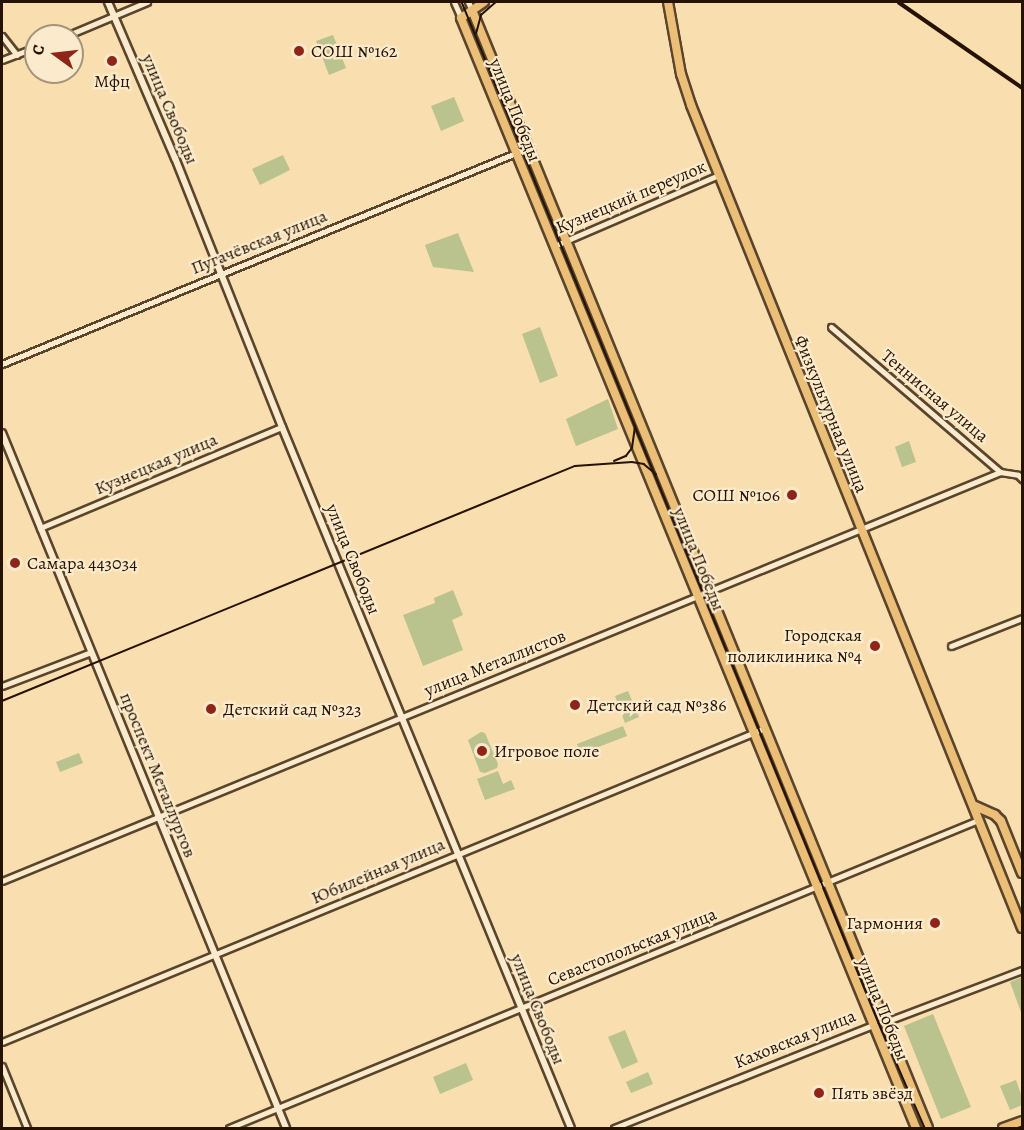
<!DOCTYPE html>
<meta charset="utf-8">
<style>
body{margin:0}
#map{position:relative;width:1024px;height:1130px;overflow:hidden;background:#f9deaf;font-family:Alegreya,serif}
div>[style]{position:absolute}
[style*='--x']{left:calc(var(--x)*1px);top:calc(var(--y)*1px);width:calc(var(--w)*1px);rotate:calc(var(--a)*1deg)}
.green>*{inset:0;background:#bac28d}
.roads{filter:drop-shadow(2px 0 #5a452c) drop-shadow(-2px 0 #5a452c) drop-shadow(0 2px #5a452c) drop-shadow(0 -2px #5a452c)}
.minor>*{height:5px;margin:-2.5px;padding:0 2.5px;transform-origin:2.5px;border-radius:2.5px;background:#fbeacb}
.tertiary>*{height:6px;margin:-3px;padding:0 3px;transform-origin:3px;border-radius:3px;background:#fbeacb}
.primary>*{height:8px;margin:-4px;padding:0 4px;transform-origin:4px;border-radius:4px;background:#ecbf78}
.tram>*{height:1.5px;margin:-0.75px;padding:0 0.75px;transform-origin:0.75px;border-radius:0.75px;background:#251201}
.rail>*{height:4px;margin-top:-2px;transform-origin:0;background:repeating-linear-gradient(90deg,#fbeacb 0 4.5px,#251201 0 9px);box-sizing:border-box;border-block:2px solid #251201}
.dots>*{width:16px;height:16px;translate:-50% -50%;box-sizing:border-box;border:3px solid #fbeacb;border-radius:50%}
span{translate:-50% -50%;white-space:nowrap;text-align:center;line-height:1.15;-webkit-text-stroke:4.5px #fbeacb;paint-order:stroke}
.poi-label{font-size:18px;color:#251201}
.left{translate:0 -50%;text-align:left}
.right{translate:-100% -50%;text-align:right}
.street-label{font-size:18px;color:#251201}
.frame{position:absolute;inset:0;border:3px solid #251201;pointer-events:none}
.north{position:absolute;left:24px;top:24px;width:60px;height:60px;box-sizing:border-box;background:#fbeacb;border:2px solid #a5947a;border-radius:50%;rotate:285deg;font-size:16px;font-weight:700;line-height:24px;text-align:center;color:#251201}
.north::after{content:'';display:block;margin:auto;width:21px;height:27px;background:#8f2418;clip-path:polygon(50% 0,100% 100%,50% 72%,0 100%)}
</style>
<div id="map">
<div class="green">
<div style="clip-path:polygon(333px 35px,346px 68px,329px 75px,316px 41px)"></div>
<div style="clip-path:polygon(454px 97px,464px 121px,441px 131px,431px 106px)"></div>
<div style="clip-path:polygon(283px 155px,290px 170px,260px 185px,252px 169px)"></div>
<div style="clip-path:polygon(458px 233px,474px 272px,433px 267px,425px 245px)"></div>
<div style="clip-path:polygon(540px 327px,558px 376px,540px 383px,522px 334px)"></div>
<div style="clip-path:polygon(608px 399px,618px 429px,576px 446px,566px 419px)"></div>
<div style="clip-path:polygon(909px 441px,916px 462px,902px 467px,895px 447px)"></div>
<div style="clip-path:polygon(453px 590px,463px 615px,452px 620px,463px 650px,423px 666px,403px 615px,435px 603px,434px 598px)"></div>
<div style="clip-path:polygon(628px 691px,639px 717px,625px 723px,615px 696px)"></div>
<div style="clip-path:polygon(623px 726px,627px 736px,580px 754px,577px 744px)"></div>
<div style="clip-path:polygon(481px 732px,485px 733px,498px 764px,497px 768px,485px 773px,480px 772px,468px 740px)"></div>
<div style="clip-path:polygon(79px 753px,83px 763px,60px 772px,56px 762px)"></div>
<div style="clip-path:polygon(498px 771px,503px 784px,511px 780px,515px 789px,485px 800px,477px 779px)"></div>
<div style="clip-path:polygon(1022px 977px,1022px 1015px,1010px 982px)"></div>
<div style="clip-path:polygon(933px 1014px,971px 1107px,941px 1119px,904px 1026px)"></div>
<div style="clip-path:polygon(625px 1030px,638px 1062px,622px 1069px,608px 1037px)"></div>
<div style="clip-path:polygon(466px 1063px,473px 1080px,440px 1094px,433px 1077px)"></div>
<div style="clip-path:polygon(648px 1072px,653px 1084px,631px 1093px,626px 1082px)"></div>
<div style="clip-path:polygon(1016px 1080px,1022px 1097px,1022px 1105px,1010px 1110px,1000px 1086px)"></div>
</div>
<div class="roads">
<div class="minor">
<div style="--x:454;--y:2;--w:17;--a:66"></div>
<div style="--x:468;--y:2;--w:9;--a:63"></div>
<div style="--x:2;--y:36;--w:24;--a:52"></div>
<div style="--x:66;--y:36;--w:88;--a:-22.8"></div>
<div style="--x:2;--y:60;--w:36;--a:-21"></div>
<div style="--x:554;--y:246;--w:180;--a:-23.3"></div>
<div style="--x:831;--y:327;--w:223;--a:40.6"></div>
<div style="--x:1000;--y:472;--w:18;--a:9"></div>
<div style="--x:1018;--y:475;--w:6;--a:45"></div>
<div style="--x:2;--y:364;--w:569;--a:-22.33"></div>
<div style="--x:40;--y:528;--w:262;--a:-22.7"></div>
<div style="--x:951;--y:646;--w:76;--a:-21.5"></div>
<div style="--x:2;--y:686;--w:95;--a:-20.9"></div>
<div style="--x:2;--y:881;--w:1079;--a:-22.28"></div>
<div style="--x:885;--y:1022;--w:147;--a:-20.8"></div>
<div style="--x:2;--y:1042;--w:825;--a:-22.37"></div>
<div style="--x:2;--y:1066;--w:67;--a:68"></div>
<div style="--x:229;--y:1128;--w:810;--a:-22.35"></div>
<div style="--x:614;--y:1128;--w:279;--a:-21.7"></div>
</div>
<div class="tertiary">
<div style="--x:108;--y:2;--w:170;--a:66.8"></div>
<div style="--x:175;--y:158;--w:289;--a:68.3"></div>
<div style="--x:282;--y:427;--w:758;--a:67.6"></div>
<div style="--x:2;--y:433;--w:751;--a:67.77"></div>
</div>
<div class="primary">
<div style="--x:484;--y:2;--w:28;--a:145"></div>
<div style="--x:461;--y:18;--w:1200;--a:67.71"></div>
<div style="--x:668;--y:2;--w:73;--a:79.8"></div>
<div style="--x:681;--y:74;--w:33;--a:72"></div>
<div style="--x:691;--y:105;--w:887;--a:68.09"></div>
<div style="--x:472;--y:10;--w:1207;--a:67.81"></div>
<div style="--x:975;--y:806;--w:22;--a:24"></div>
<div style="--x:995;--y:815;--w:8;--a:45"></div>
<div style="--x:1001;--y:821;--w:56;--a:68"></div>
<div style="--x:1003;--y:1128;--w:20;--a:-20"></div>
</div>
</div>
<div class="tram">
<div style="--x:462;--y:2;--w:1103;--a:67.78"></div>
<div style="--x:879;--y:1023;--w:115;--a:66.3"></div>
<div style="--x:476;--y:34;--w:20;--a:-75"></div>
<div style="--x:481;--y:15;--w:20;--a:-41"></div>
<div style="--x:614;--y:461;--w:13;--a:-23"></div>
<div style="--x:626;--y:456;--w:10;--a:-53"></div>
<div style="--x:632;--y:448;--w:22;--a:-82"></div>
<div style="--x:2;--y:701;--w:619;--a:-22.3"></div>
<div style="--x:575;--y:466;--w:57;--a:-4"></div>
<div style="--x:632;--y:462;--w:12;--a:9"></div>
<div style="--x:644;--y:464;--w:16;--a:40"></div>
<div style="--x:1018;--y:1128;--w:4;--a:-14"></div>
</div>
<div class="rail">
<div style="--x:898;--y:2;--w:151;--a:34.7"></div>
</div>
<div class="dots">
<div style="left:299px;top:51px;background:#8f2418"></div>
<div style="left:112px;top:61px;background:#8f2418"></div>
<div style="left:792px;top:495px;background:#8f2418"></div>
<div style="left:15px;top:563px;background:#8f2418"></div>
<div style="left:875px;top:646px;background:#8f2418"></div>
<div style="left:575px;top:705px;background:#8f2418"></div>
<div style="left:211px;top:709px;background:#8f2418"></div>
<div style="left:482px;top:751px;background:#8f2418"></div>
<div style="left:935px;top:923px;background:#8f2418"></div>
<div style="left:819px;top:1093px;background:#8f2418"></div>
</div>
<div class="poi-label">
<span class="left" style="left:311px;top:51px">СОШ №162</span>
<span style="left:112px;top:81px">Мфц</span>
<span class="right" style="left:780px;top:495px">СОШ №106</span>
<span class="left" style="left:27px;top:563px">Самара 443034</span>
<span class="right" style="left:862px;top:646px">Городская<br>поликлиника №4</span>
<span class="left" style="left:587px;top:705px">Детский сад №386</span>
<span class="left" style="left:223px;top:709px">Детский сад №323</span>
<span class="left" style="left:494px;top:751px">Игровое поле</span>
<span class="right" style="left:923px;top:923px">Гармония</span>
<span class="left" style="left:831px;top:1093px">Пять звёзд</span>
</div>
<div class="street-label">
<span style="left:170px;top:109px;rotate:67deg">улица Свободы</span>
<span style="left:515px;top:110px;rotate:68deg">улица Победы</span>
<span style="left:631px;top:197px;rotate:-23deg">Кузнецкий переулок</span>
<span style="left:259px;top:242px;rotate:-22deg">Пугачёвская улица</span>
<span style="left:935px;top:396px;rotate:40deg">Теннисная улица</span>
<span style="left:831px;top:414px;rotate:68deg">Физкультурная улица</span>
<span style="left:156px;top:464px;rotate:-23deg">Кузнецкая улица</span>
<span style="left:353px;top:559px;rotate:68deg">улица Свободы</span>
<span style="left:699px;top:559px;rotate:68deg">улица Победы</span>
<span style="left:495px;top:663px;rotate:-22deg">улица Металлистов</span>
<span style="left:158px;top:775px;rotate:68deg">проспект Металлургов</span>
<span style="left:378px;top:871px;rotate:-23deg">Юбилейная улица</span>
<span style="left:632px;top:947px;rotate:-22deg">Севастопольская улица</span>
<span style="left:538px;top:1009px;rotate:68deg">улица Свободы</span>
<span style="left:883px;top:1009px;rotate:68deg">улица Победы</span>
<span style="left:795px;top:1039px;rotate:-22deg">Каховская улица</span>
</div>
<div class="frame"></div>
<div class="north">С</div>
</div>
